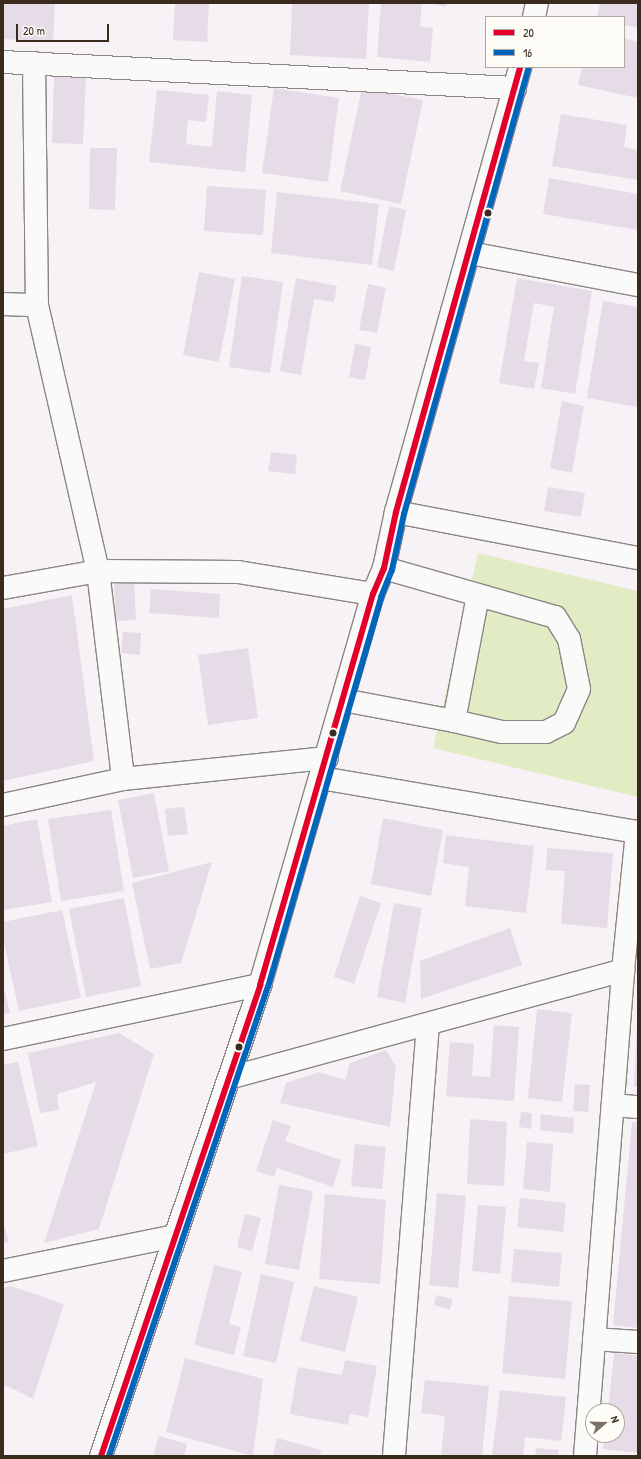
<!DOCTYPE html>
<style>
body{margin:0}
#map{position:relative;width:641px;height:1459px;overflow:hidden;background:#f7f2f5;font-family:"Patrick Hand",sans-serif}
div>[style]{position:absolute}
[style*='--x']{left:calc(var(--x)*1px);top:calc(var(--y)*1px);width:calc(var(--w)*1px);rotate:calc(var(--a)*1deg)}
.green>*{inset:0;background:#e2ecc4}
.building>*{inset:0;background:#e6dce7}
.roads{filter:drop-shadow(1px 0 #8b8584) drop-shadow(-1px 0 #8b8584) drop-shadow(0 1px #8b8584) drop-shadow(0 -1px #8b8584)}
.minor>*{height:22px;margin:-11px;padding:0 11px;transform-origin:11px;border-radius:11px;background:#fafaf8}
.bus-1>*{height:6px;margin:-3px;padding:0 3px;transform-origin:3px;border-radius:3px;background:#e4002b}
.bus-2>*{height:6px;margin:-3px;padding:0 3px;transform-origin:3px;border-radius:3px;background:#0065bd}
.dots>*{width:11px;height:11px;translate:-50% -50%;box-sizing:border-box;border:2px solid #fdfcf7;border-radius:50%}
span{translate:-50% -50%;white-space:nowrap;text-align:center;line-height:1.15;-webkit-text-stroke:3px #fdfcf7;paint-order:stroke}
.frame{position:absolute;inset:0;border:4px solid #3b2a1e;pointer-events:none}
.legend{position:absolute;left:485px;top:16px;width:140px;height:52px;box-sizing:border-box;background:#fdfcf7;border:1px solid #afa8a0;margin:0;padding:5px 7px;list-style:none;font-size:12px;color:#3b2a1e}
.legend li{display:flex;align-items:center;gap:8px;height:20px}
.legend b{width:20px;border:1px solid #afa8a0}
.north{position:absolute;left:585px;top:1403px;width:40px;height:40px;box-sizing:border-box;background:#fdfcf7;border:1px solid #afa8a0;border-radius:50%;rotate:70deg;font-size:11px;font-weight:700;line-height:16px;text-align:center;color:#3b2a1e}
.north::after{content:'';display:block;margin:auto;width:14px;height:18px;background:#7d7069;clip-path:polygon(50% 0,100% 100%,50% 72%,0 100%)}
.scale{position:absolute;left:16px;top:24px;width:93px;height:18px;box-sizing:border-box;border:2px solid #3b2a1e;border-top:0;padding-left:5px;font-size:12px;line-height:14px;white-space:nowrap;color:#3b2a1e;-webkit-text-stroke:3px #fdfcf7;paint-order:stroke}
</style>
<div id="map">
<div class="green">
<div style="clip-path:polygon(478px 553px,638px 591px,638px 797px,433px 748px)"></div>
</div>
<div class="building">
<div style="clip-path:polygon(4px 3px,55px 3px,53px 42px,3px 39px)"></div>
<div style="clip-path:polygon(175px 3px,209px 3px,207px 42px,173px 40px)"></div>
<div style="clip-path:polygon(292px 3px,369px 3px,366px 59px,290px 55px)"></div>
<div style="clip-path:polygon(381px 3px,422px 3px,420px 27px,433px 28px,430px 62px,377px 57px)"></div>
<div style="clip-path:polygon(429px 3px,447px 3px,446px 7px)"></div>
<div style="clip-path:polygon(600px 3px,638px 3px,638px 28px,624px 25px,624px 17px,597px 17px)"></div>
<div style="clip-path:polygon(624px 38px,638px 42px,638px 98px,578px 85px,582px 67px,624px 67px)"></div>
<div style="clip-path:polygon(54px 75px,86px 76px,83px 144px,52px 143px)"></div>
<div style="clip-path:polygon(274px 88px,339px 98px,328px 182px,262px 173px)"></div>
<div style="clip-path:polygon(362px 88px,423px 100px,401px 204px,340px 191px)"></div>
<div style="clip-path:polygon(157px 90px,209px 95px,206px 122px,188px 120px,186px 144px,212px 147px,217px 91px,252px 95px,245px 172px,149px 162px)"></div>
<div style="clip-path:polygon(561px 114px,627px 125px,624px 147px,638px 150px,638px 180px,552px 166px)"></div>
<div style="clip-path:polygon(90px 148px,117px 148px,115px 210px,89px 209px)"></div>
<div style="clip-path:polygon(549px 178px,638px 194px,638px 230px,543px 214px)"></div>
<div style="clip-path:polygon(207px 186px,266px 190px,263px 235px,204px 231px)"></div>
<div style="clip-path:polygon(277px 192px,379px 204px,372px 265px,271px 253px)"></div>
<div style="clip-path:polygon(389px 206px,406px 210px,394px 271px,377px 267px)"></div>
<div style="clip-path:polygon(199px 272px,235px 279px,219px 362px,183px 355px)"></div>
<div style="clip-path:polygon(242px 276px,283px 282px,270px 373px,229px 367px)"></div>
<div style="clip-path:polygon(296px 278px,337px 286px,334px 302px,314px 299px,301px 375px,280px 371px)"></div>
<div style="clip-path:polygon(517px 278px,592px 291px,575px 394px,541px 388px,554px 307px,534px 303px,524px 361px,539px 363px,534px 389px,499px 383px)"></div>
<div style="clip-path:polygon(368px 284px,386px 288px,377px 333px,359px 330px)"></div>
<div style="clip-path:polygon(603px 301px,638px 307px,638px 407px,587px 398px)"></div>
<div style="clip-path:polygon(355px 344px,371px 347px,365px 380px,349px 377px)"></div>
<div style="clip-path:polygon(562px 401px,584px 406px,572px 473px,550px 468px)"></div>
<div style="clip-path:polygon(271px 452px,297px 455px,295px 474px,268px 471px)"></div>
<div style="clip-path:polygon(548px 487px,585px 493px,581px 517px,544px 511px)"></div>
<div style="clip-path:polygon(134px 580px,136px 620px,116px 621px,114px 581px)"></div>
<div style="clip-path:polygon(151px 589px,220px 594px,219px 618px,149px 613px)"></div>
<div style="clip-path:polygon(72px 595px,94px 761px,3px 781px,3px 609px)"></div>
<div style="clip-path:polygon(123px 632px,141px 633px,140px 655px,121px 653px)"></div>
<div style="clip-path:polygon(248px 648px,258px 718px,208px 725px,198px 655px)"></div>
<div style="clip-path:polygon(154px 793px,169px 871px,133px 878px,118px 800px)"></div>
<div style="clip-path:polygon(184px 807px,188px 834px,168px 836px,165px 809px)"></div>
<div style="clip-path:polygon(111px 810px,124px 891px,61px 901px,48px 819px)"></div>
<div style="clip-path:polygon(383px 818px,443px 830px,431px 896px,371px 884px)"></div>
<div style="clip-path:polygon(37px 819px,52px 902px,3px 910px,3px 826px)"></div>
<div style="clip-path:polygon(446px 835px,534px 846px,526px 913px,465px 906px,469px 867px,443px 863px)"></div>
<div style="clip-path:polygon(547px 848px,613px 853px,607px 928px,561px 924px,565px 871px,546px 870px)"></div>
<div style="clip-path:polygon(212px 862px,181px 963px,150px 969px,132px 883px)"></div>
<div style="clip-path:polygon(360px 896px,381px 903px,354px 984px,334px 977px)"></div>
<div style="clip-path:polygon(124px 898px,141px 986px,86px 997px,69px 909px)"></div>
<div style="clip-path:polygon(394px 903px,422px 908px,405px 1003px,377px 997px)"></div>
<div style="clip-path:polygon(62px 910px,81px 998px,19px 1011px,3px 938px,3px 922px)"></div>
<div style="clip-path:polygon(510px 928px,522px 965px,421px 999px,420px 961px)"></div>
<div style="clip-path:polygon(3px 984px,10px 1013px,3px 1014px)"></div>
<div style="clip-path:polygon(537px 1009px,572px 1013px,562px 1102px,528px 1098px)"></div>
<div style="clip-path:polygon(637px 1021px,638px 1021px,638px 1087px,634px 1087px)"></div>
<div style="clip-path:polygon(494px 1025px,519px 1027px,514px 1101px,446px 1096px,450px 1042px,474px 1044px,472px 1076px,490px 1077px)"></div>
<div style="clip-path:polygon(119px 1033px,154px 1054px,99px 1229px,44px 1243px,96px 1082px,57px 1094px,59px 1110px,40px 1113px,28px 1053px)"></div>
<div style="clip-path:polygon(386px 1050px,396px 1066px,390px 1127px,280px 1103px,286px 1083px,319px 1072px,345px 1080px,350px 1063px)"></div>
<div style="clip-path:polygon(18px 1062px,38px 1146px,3px 1154px,3px 1065px)"></div>
<div style="clip-path:polygon(575px 1084px,590px 1085px,588px 1112px,573px 1111px)"></div>
<div style="clip-path:polygon(521px 1112px,532px 1113px,531px 1129px,519px 1127px)"></div>
<div style="clip-path:polygon(541px 1114px,574px 1118px,573px 1134px,540px 1130px)"></div>
<div style="clip-path:polygon(470px 1119px,507px 1122px,504px 1186px,467px 1184px)"></div>
<div style="clip-path:polygon(273px 1120px,291px 1126px,285px 1141px,341px 1160px,333px 1187px,277px 1168px,274px 1177px,256px 1171px)"></div>
<div style="clip-path:polygon(632px 1122px,638px 1122px,638px 1328px,613px 1325px)"></div>
<div style="clip-path:polygon(527px 1142px,553px 1144px,550px 1192px,523px 1189px)"></div>
<div style="clip-path:polygon(355px 1144px,386px 1147px,382px 1189px,351px 1186px)"></div>
<div style="clip-path:polygon(279px 1185px,313px 1191px,299px 1270px,265px 1264px)"></div>
<div style="clip-path:polygon(437px 1193px,466px 1196px,458px 1288px,429px 1285px)"></div>
<div style="clip-path:polygon(325px 1194px,386px 1200px,380px 1284px,319px 1279px)"></div>
<div style="clip-path:polygon(520px 1198px,566px 1203px,563px 1232px,517px 1227px)"></div>
<div style="clip-path:polygon(478px 1205px,506px 1207px,500px 1274px,472px 1271px)"></div>
<div style="clip-path:polygon(245px 1214px,261px 1218px,252px 1251px,237px 1247px)"></div>
<div style="clip-path:polygon(3px 1222px,9px 1242px,3px 1244px)"></div>
<div style="clip-path:polygon(514px 1249px,562px 1253px,559px 1287px,511px 1282px)"></div>
<div style="clip-path:polygon(214px 1265px,242px 1272px,229px 1324px,241px 1327px,234px 1355px,194px 1345px)"></div>
<div style="clip-path:polygon(261px 1274px,294px 1282px,276px 1363px,243px 1356px)"></div>
<div style="clip-path:polygon(11px 1286px,64px 1304px,33px 1399px,7px 1386px,3px 1387px,3px 1288px)"></div>
<div style="clip-path:polygon(314px 1286px,358px 1297px,345px 1352px,300px 1341px)"></div>
<div style="clip-path:polygon(436px 1295px,453px 1299px,450px 1310px,434px 1305px)"></div>
<div style="clip-path:polygon(509px 1296px,572px 1301px,565px 1379px,502px 1373px)"></div>
<div style="clip-path:polygon(614px 1353px,638px 1356px,638px 1453px,603px 1449px,605px 1435px,617px 1435px,617px 1411px,608px 1411px)"></div>
<div style="clip-path:polygon(185px 1358px,263px 1379px,253px 1456px,166px 1432px)"></div>
<div style="clip-path:polygon(345px 1360px,377px 1366px,368px 1417px,350px 1414px,348px 1425px,290px 1414px,298px 1367px,342px 1375px)"></div>
<div style="clip-path:polygon(425px 1380px,489px 1386px,482px 1456px,441px 1456px,445px 1416px,421px 1413px)"></div>
<div style="clip-path:polygon(500px 1390px,566px 1397px,561px 1441px,525px 1437px,523px 1456px,492px 1456px)"></div>
<div style="clip-path:polygon(159px 1436px,187px 1444px,184px 1456px,153px 1456px)"></div>
<div style="clip-path:polygon(277px 1438px,321px 1450px,320px 1456px,273px 1456px)"></div>
<div style="clip-path:polygon(536px 1448px,559px 1450px,558px 1456px,535px 1456px)"></div>
</div>
<div class="roads">
<div class="minor">
<div style="--x:534;--y:17;--w:14;--a:-78"></div>
<div style="--x:3;--y:62;--w:513;--a:2.91"></div>
<div style="--x:34;--y:63;--w:242;--a:89.3"></div>
<div style="--x:37;--y:305;--w:273;--a:77.1"></div>
<div style="--x:98;--y:571;--w:209;--a:83.1"></div>
<div style="--x:470;--y:253;--w:171;--a:10.8"></div>
<div style="--x:3;--y:304;--w:34;--a:2"></div>
<div style="--x:396;--y:512;--w:246;--a:10.8"></div>
<div style="--x:3;--y:588;--w:97;--a:-10.1"></div>
<div style="--x:98;--y:571;--w:140;--a:0.4"></div>
<div style="--x:238;--y:572;--w:137;--a:9.3"></div>
<div style="--x:343;--y:700;--w:113;--a:10.7"></div>
<div style="--x:454;--y:721;--w:49;--a:12.9"></div>
<div style="--x:502;--y:732;--w:44;--a:0"></div>
<div style="--x:546;--y:732;--w:20;--a:-27"></div>
<div style="--x:564;--y:723;--w:37;--a:-66"></div>
<div style="--x:579;--y:689;--w:51;--a:-101.3"></div>
<div style="--x:569;--y:639;--w:26;--a:-122"></div>
<div style="--x:555;--y:617;--w:178;--a:-164"></div>
<div style="--x:454;--y:721;--w:128;--a:-79.2"></div>
<div style="--x:321;--y:778;--w:322;--a:9.7"></div>
<div style="--x:3;--y:805;--w:123;--a:-12.2"></div>
<div style="--x:123;--y:779;--w:205;--a:-5.9"></div>
<div style="--x:3;--y:1039;--w:263;--a:-11.9"></div>
<div style="--x:229;--y:1078;--w:409;--a:-15.3"></div>
<div style="--x:613;--y:1105;--w:25;--a:5"></div>
<div style="--x:3;--y:1271;--w:176;--a:-11.5"></div>
<div style="--x:594;--y:1339;--w:44;--a:3.9"></div>
<div style="--x:101;--y:1456;--w:497;--a:-71.3"></div>
<div style="--x:260;--y:985;--w:407;--a:-73.9"></div>
<div style="--x:373;--y:594;--w:28;--a:-67"></div>
<div style="--x:384;--y:568;--w:57;--a:-77.9"></div>
<div style="--x:396;--y:512;--w:462;--a:-74.4"></div>
<div style="--x:394;--y:1456;--w:433;--a:-85.5"></div>
<div style="--x:585;--y:1456;--w:487;--a:-85.5"></div>
<div style="--x:623;--y:970;--w:139;--a:-84.2"></div>
</div>
</div>
<div class="bus-1">
<div style="--x:101;--y:1456;--w:497;--a:-71.3"></div>
<div style="--x:260;--y:985;--w:407;--a:-73.9"></div>
<div style="--x:373;--y:594;--w:28;--a:-67"></div>
<div style="--x:384;--y:568;--w:57;--a:-77.9"></div>
<div style="--x:396;--y:512;--w:462;--a:-74.4"></div>
</div>
<div class="bus-2">
<div style="--x:109;--y:1456;--w:495;--a:-71.3"></div>
<div style="--x:268;--y:987;--w:406;--a:-73.8"></div>
<div style="--x:381;--y:597;--w:29;--a:-68"></div>
<div style="--x:392;--y:570;--w:57;--a:-77.9"></div>
<div style="--x:404;--y:514;--w:462;--a:-74.4"></div>
</div>
<div class="dots">
<div style="left:488px;top:213px;background:#3b2a1e"></div>
<div style="left:333px;top:733px;background:#3b2a1e"></div>
<div style="left:239px;top:1047px;background:#3b2a1e"></div>
</div>
<div class="frame"></div>
<ul class="legend">
<li><b style="height:5px;background:#e4002b"></b>20</li>
<li><b style="height:5px;background:#0065bd"></b>16</li>
</ul>
<div class="north">N</div>
<div class="scale">20 m</div>
</div>
